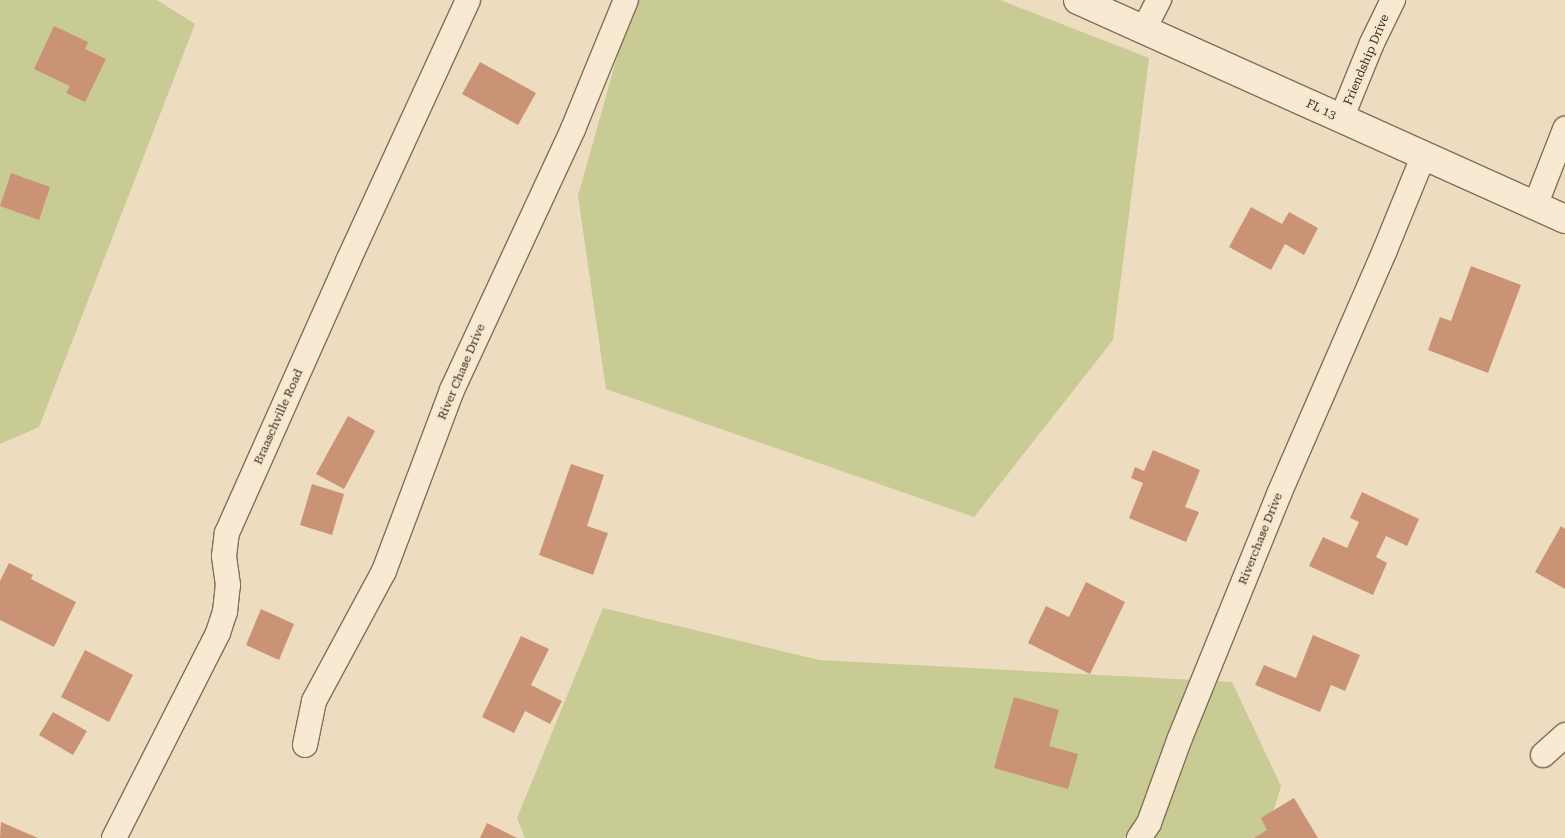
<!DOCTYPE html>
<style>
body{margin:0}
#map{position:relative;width:1565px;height:838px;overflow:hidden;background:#eddcbf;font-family:"Roboto Serif",serif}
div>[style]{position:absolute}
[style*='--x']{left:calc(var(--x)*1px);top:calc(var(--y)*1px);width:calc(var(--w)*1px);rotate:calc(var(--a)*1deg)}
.green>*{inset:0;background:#c8cb93}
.building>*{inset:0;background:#cb9375}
.roads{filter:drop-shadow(1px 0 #856d58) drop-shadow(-1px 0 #856d58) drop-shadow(0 1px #856d58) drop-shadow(0 -1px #856d58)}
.street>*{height:24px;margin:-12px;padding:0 12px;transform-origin:12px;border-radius:12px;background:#f8ead2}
.secondary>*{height:28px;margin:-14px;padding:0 14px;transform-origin:14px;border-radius:14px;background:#f8ead2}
span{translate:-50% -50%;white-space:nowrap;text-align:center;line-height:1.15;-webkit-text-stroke:4.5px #f5e7ce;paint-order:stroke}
.street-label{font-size:12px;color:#35271c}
</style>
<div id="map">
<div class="green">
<div style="clip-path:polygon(0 0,157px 0,195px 24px,39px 427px,0 444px)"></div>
<div style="clip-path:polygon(633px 0,1000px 0,1149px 58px,1113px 340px,974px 517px,606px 389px,578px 196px)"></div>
<div style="clip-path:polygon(603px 608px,819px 660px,1232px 682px,1281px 786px,1265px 838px,525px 838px,517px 818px)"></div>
</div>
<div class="building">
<div style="clip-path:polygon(54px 26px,88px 42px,85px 49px,106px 59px,85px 102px,66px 93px,70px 86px,34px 69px)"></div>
<div style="clip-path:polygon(480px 62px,536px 93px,518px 125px,462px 94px)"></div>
<div style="clip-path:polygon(11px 173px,50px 187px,39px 220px,0 206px)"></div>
<div style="clip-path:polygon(1251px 207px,1282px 224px,1289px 212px,1318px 228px,1304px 255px,1285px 244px,1271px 270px,1229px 247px)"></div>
<div style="clip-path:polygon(1471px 266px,1521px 285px,1488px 373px,1428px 350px,1440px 317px,1451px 321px)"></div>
<div style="clip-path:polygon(348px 416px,375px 431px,344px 489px,316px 474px)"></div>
<div style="clip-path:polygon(1153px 450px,1200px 470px,1185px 507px,1199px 512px,1186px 542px,1129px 518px,1143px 483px,1131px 478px,1135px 467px,1144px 471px)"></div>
<div style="clip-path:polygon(571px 464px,604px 475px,587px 526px,608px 533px,593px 575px,539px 555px)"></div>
<div style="clip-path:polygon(312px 484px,344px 494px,332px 535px,300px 525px)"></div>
<div style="clip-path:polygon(1362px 492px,1419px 519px,1407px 546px,1386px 536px,1376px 557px,1387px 563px,1373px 595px,1309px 566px,1323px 537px,1347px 548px,1359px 522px,1350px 518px)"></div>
<div style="clip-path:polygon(1561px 526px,1565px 529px,1565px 589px,1535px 572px)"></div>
<div style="clip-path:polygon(9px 563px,33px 575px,31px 579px,76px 602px,54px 647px,0 620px,0 581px)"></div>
<div style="clip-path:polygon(1086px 582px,1125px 602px,1090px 674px,1028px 643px,1046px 606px,1069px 617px)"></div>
<div style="clip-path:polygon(261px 609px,294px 624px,279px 660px,246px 645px)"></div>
<div style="clip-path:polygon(1313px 635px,1360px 655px,1345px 691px,1331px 685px,1320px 712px,1255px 685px,1264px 665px,1296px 678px)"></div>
<div style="clip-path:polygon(521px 636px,549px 649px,531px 685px,562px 701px,550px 724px,525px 711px,514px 733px,482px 717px)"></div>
<div style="clip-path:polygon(85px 650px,133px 675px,109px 722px,61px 697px)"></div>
<div style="clip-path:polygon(1014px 697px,1059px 710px,1049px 746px,1078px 754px,1068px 789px,994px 768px)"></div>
<div style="clip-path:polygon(53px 712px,87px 731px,73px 755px,39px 735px)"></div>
<div style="clip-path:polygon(1294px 798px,1318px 838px,1254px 838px,1267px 830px,1261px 818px)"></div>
<div style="clip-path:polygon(1px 822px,38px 838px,0 838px)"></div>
<div style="clip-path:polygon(487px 823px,517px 838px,480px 838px)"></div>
</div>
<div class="roads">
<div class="street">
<div style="--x:1144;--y:29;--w:33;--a:-63"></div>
<div style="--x:1341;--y:119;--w:82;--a:-67.8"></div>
<div style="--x:1372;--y:43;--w:48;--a:-64"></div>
<div style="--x:1535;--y:206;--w:83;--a:-68.7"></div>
<div style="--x:305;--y:745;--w:45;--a:-78.4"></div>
<div style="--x:314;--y:701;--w:148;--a:-61.7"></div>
<div style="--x:384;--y:571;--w:193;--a:-69.4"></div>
<div style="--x:452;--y:390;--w:288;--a:-65.1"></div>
<div style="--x:573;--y:129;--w:139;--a:-67.7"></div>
<div style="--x:1543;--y:755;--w:30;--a:-42"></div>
<div style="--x:114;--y:838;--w:230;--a:-63.1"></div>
<div style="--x:218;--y:633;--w:22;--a:-72"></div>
<div style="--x:225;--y:612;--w:27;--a:-84"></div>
<div style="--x:228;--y:585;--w:29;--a:-98"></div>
<div style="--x:224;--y:556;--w:23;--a:-83"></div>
<div style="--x:227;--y:533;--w:298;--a:-66"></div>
<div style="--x:348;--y:261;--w:287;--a:-65.3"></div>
<div style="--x:1139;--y:838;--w:18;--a:-56"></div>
<div style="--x:1149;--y:823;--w:90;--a:-70"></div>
<div style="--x:1180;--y:738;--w:263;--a:-67.9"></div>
<div style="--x:1279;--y:494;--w:266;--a:-66.5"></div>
<div style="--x:1385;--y:250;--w:100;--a:-67.8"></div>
</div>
<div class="secondary">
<div style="--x:1078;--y:0;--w:534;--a:24.21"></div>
</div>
</div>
<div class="street-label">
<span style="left:1367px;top:60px;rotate:-67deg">Friendship Drive</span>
<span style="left:1321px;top:110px;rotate:25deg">FL 13</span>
<span style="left:462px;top:372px;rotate:-67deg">River Chase Drive</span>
<span style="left:279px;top:417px;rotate:-66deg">Braaschville Road</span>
<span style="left:1261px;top:539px;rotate:-68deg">Riverchase Drive</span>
</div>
</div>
